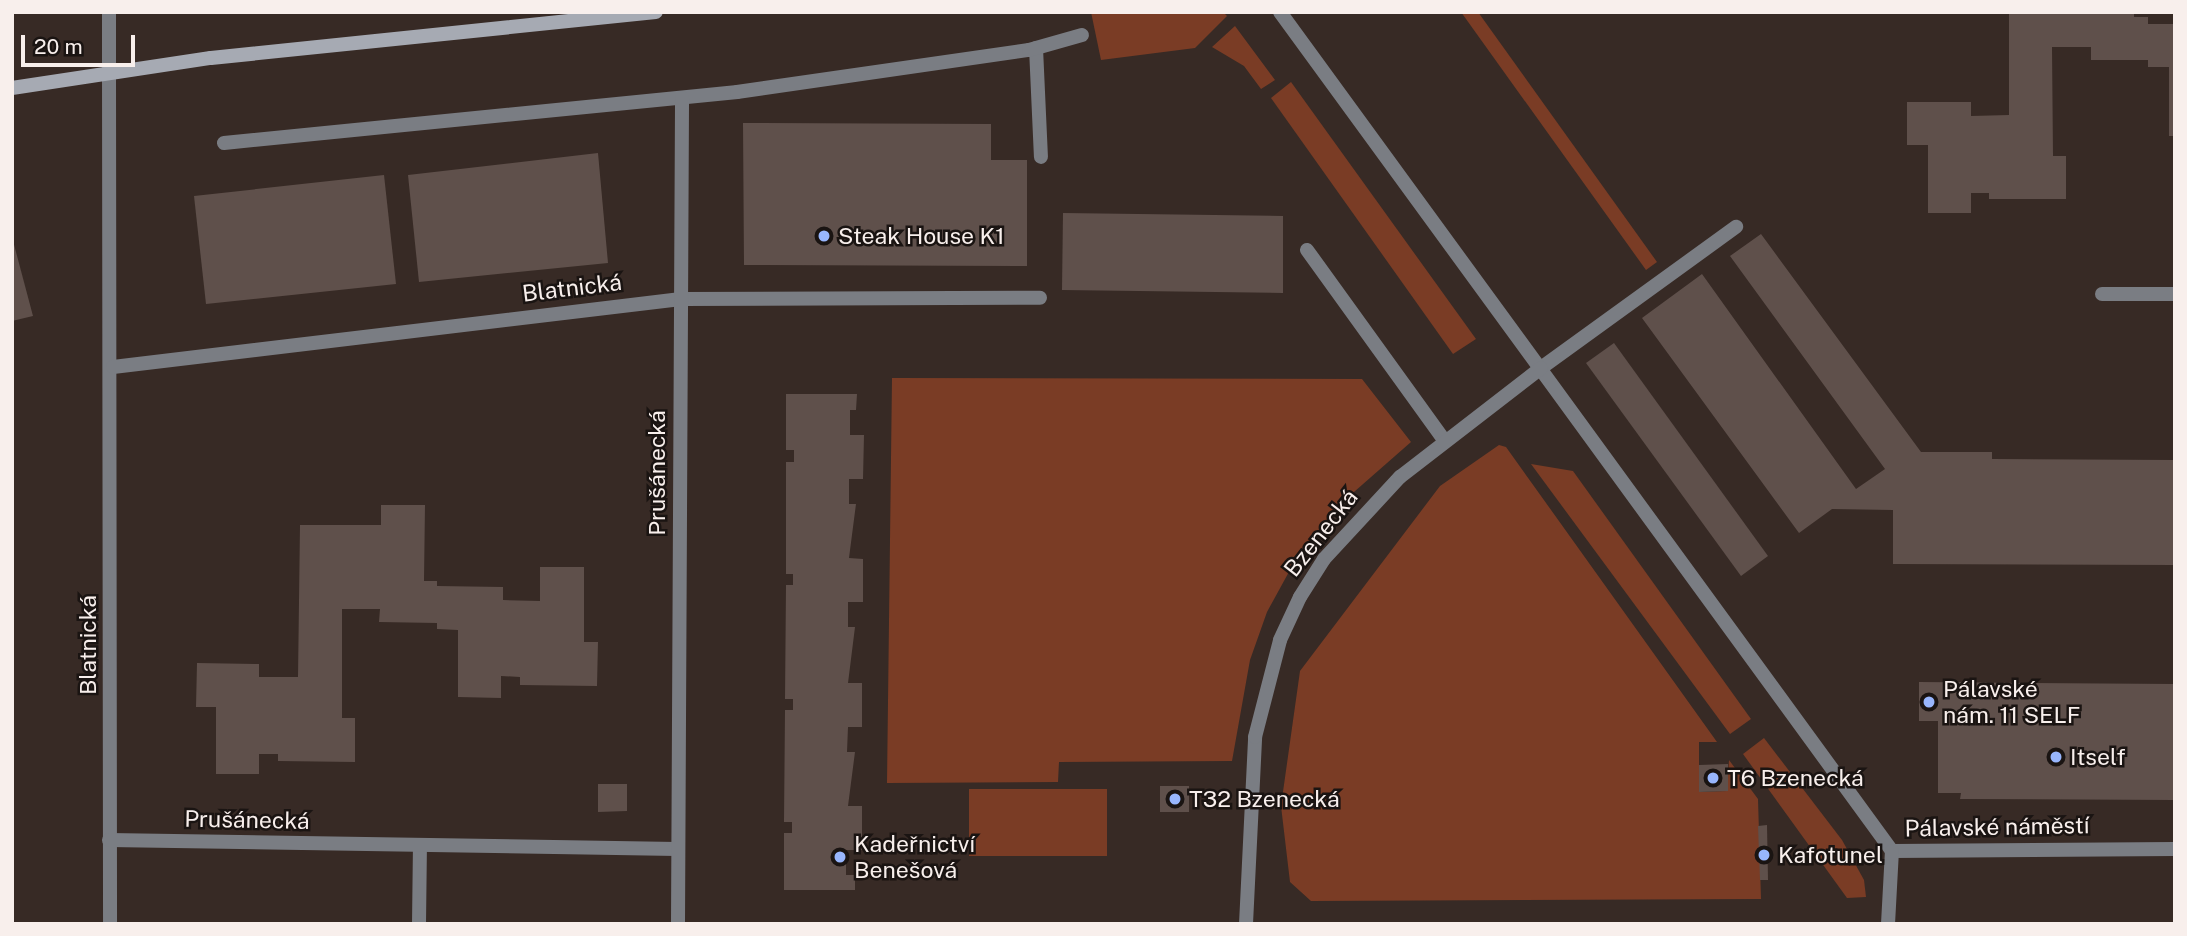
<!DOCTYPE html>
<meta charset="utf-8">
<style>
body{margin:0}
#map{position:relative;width:2187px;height:936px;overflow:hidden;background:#372a25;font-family:"Public Sans",sans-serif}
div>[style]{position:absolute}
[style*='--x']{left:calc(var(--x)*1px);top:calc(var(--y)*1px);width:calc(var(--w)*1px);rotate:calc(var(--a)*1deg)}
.green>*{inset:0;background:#7a3c25}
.building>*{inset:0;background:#5f504b}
.service>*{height:14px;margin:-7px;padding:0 7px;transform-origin:7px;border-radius:7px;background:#7a7d83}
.minor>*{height:14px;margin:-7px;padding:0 7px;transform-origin:7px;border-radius:7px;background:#7a7d83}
.secondary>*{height:14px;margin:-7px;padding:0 7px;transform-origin:7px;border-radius:7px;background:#a6aab3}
.dots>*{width:19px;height:19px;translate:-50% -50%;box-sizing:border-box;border:4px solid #1a1412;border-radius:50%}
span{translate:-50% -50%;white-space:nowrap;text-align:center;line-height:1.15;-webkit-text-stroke:5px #1a1412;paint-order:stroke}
.poi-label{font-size:23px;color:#f8efec}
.left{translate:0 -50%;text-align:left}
.street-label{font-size:23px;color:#f8efec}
.frame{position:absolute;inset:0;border:14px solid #f8efec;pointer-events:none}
.scale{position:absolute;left:21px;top:35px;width:114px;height:32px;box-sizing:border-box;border:4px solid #f8efec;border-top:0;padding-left:9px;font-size:21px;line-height:24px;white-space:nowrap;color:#f8efec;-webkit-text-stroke:5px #1a1412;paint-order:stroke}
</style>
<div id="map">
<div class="green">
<div style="clip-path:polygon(1091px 12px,1223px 12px,1227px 16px,1195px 48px,1101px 60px)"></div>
<div style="clip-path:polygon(1461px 12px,1478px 12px,1657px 262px,1646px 270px)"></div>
<div style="clip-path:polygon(1235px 26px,1275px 80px,1261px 89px,1244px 66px,1212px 47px)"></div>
<div style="clip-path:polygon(1291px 82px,1476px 339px,1453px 354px,1271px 98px)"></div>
<div style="clip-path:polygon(892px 378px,1362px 379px,1411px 442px,1338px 506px,1290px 570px,1267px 612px,1250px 660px,1232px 761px,1059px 762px,1058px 782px,887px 783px)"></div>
<div style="clip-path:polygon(1499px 445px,1506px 447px,1717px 742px,1699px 742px,1699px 792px,1727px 791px,1729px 760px,1758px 799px,1761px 899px,1311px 901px,1290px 882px,1281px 806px,1300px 671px,1440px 486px)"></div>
<div style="clip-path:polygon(1531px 464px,1573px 471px,1751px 719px,1730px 734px)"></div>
<div style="clip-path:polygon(1764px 738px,1842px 840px,1864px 880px,1866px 897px,1847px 898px,1743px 754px)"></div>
<div style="clip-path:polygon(969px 789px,1107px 789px,1107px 856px,969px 856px)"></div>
</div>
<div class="building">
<div style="clip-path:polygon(2009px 12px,2134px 12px,2134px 17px,2148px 17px,2148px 24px,2175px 24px,2175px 136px,2169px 136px,2169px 67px,2148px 67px,2148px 60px,2091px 60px,2091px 47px,2052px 47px,2053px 156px,2066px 156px,2066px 199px,1989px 199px,1989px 193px,1971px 193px,1971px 213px,1928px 213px,1928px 145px,1907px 145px,1907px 102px,1971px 102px,1971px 116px,2009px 115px)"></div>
<div style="clip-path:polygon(743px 123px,991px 124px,991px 160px,1027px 160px,1027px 266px,744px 265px)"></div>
<div style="clip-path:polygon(598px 153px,608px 263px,419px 282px,408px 175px)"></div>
<div style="clip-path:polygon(384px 175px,396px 284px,206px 304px,194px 196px)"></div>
<div style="clip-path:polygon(1063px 213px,1283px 216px,1283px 293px,1062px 290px)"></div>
<div style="clip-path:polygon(1761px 234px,1921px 452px,1992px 452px,1992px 459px,2175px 460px,2175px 565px,1893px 564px,1893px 510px,1832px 509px,1799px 533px,1642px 318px,1702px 274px,1856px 489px,1885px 469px,1730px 256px)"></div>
<div style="clip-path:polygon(12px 237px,33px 316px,12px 321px)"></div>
<div style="clip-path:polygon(1614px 343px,1768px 556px,1741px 576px,1586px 363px)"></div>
<div style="clip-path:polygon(786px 394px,857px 394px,856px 410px,850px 410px,850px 435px,864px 435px,863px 479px,849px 479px,849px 504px,856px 504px,849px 558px,863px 559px,863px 602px,848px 602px,848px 627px,855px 627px,848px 683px,862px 683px,862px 727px,848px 727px,847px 752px,855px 752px,848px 806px,862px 806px,862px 850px,846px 850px,846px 875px,855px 875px,855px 890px,784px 890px,784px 833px,792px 833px,792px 822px,784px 822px,785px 710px,793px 710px,793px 699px,785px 699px,786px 585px,793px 585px,793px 574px,786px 574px,786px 462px,794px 462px,794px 450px,786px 450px)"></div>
<div style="clip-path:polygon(381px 505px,425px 505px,424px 581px,437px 581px,437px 586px,503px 587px,503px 600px,540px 601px,540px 567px,584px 567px,584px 642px,598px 642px,597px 686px,520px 685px,520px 677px,501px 676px,501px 698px,458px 697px,458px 630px,437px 629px,437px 623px,379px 622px,380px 609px,342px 609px,342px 718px,355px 718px,355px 762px,278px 761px,278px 754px,259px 754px,259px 774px,216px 774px,216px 707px,196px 707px,197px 663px,259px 664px,259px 677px,298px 677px,300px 525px,381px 525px)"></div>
<div style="clip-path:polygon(1919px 682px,2175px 684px,2175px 800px,1960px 799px,1961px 793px,1938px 793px,1938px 721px,1919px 721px)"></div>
<div style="clip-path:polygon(1728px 764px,1728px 791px,1699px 792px,1699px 765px)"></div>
<div style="clip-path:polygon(598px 784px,627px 784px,627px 811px,598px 812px)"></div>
<div style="clip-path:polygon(1160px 786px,1189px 786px,1189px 812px,1160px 812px)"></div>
<div style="clip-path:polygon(1767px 825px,1768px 880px,1760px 880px,1758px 826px)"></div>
</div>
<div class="service">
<div style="--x:109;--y:12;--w:58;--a:90"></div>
<div style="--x:1036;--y:48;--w:109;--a:87.4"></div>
<div style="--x:224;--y:143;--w:516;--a:-5.68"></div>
<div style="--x:737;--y:92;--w:295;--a:-8.2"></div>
<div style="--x:1029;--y:50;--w:55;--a:-15.8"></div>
<div style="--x:1307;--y:250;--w:236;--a:54.2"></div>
<div style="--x:2102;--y:294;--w:73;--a:0"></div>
<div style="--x:1541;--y:368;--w:241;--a:-35.9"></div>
<div style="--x:419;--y:924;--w:79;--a:-89.3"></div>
</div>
<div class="minor">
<div style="--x:1280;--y:12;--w:1038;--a:53.89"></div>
<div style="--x:109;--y:70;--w:854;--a:89.93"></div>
<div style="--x:113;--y:367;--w:572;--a:-6.83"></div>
<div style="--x:681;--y:299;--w:359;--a:-0.2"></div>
<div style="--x:109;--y:840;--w:568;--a:0.91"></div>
<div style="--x:1892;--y:851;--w:283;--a:-0.4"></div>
<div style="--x:678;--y:924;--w:826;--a:-89.72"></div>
<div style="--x:1246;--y:924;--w:187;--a:-87.2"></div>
<div style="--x:1255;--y:737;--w:100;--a:-75.5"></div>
<div style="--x:1280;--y:640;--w:47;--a:-65.1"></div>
<div style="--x:1300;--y:597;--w:45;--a:-57.7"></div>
<div style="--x:1324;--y:559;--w:112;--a:-47.2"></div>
<div style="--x:1400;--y:477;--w:178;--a:-37.7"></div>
<div style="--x:1888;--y:924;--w:73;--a:-86.9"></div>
</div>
<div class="secondary">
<div style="--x:12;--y:88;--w:201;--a:-8.6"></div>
<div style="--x:211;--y:58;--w:447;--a:-5.9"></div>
</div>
<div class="dots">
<div style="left:824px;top:236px;background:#98b6fd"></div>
<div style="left:1929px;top:702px;background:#98b6fd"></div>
<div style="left:2056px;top:757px;background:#98b6fd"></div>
<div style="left:1713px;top:778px;background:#98b6fd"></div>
<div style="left:1175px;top:799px;background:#98b6fd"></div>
<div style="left:1764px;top:855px;background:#98b6fd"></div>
<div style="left:840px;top:857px;background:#98b6fd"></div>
</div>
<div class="poi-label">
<span class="left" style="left:838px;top:236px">Steak House K1</span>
<span class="left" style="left:1943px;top:702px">Pálavské<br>nám. 11 SELF</span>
<span class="left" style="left:2070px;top:757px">Itself</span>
<span class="left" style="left:1727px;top:778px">T6 Bzenecká</span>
<span class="left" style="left:1189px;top:799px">T32 Bzenecká</span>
<span class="left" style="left:854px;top:857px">Kadeřnictví<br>Benešová</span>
<span class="left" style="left:1778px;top:855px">Kafotunel</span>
</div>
<div class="street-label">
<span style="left:572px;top:288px;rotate:-7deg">Blatnická</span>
<span style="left:657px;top:473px;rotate:-90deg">Prušánecká</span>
<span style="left:1321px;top:533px;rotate:-52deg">Bzenecká</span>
<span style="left:88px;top:645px;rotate:-90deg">Blatnická</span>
<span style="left:247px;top:820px;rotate:1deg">Prušánecká</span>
<span style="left:1997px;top:827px;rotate:-1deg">Pálavské náměstí</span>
</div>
<div class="frame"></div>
<div class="scale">20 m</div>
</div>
